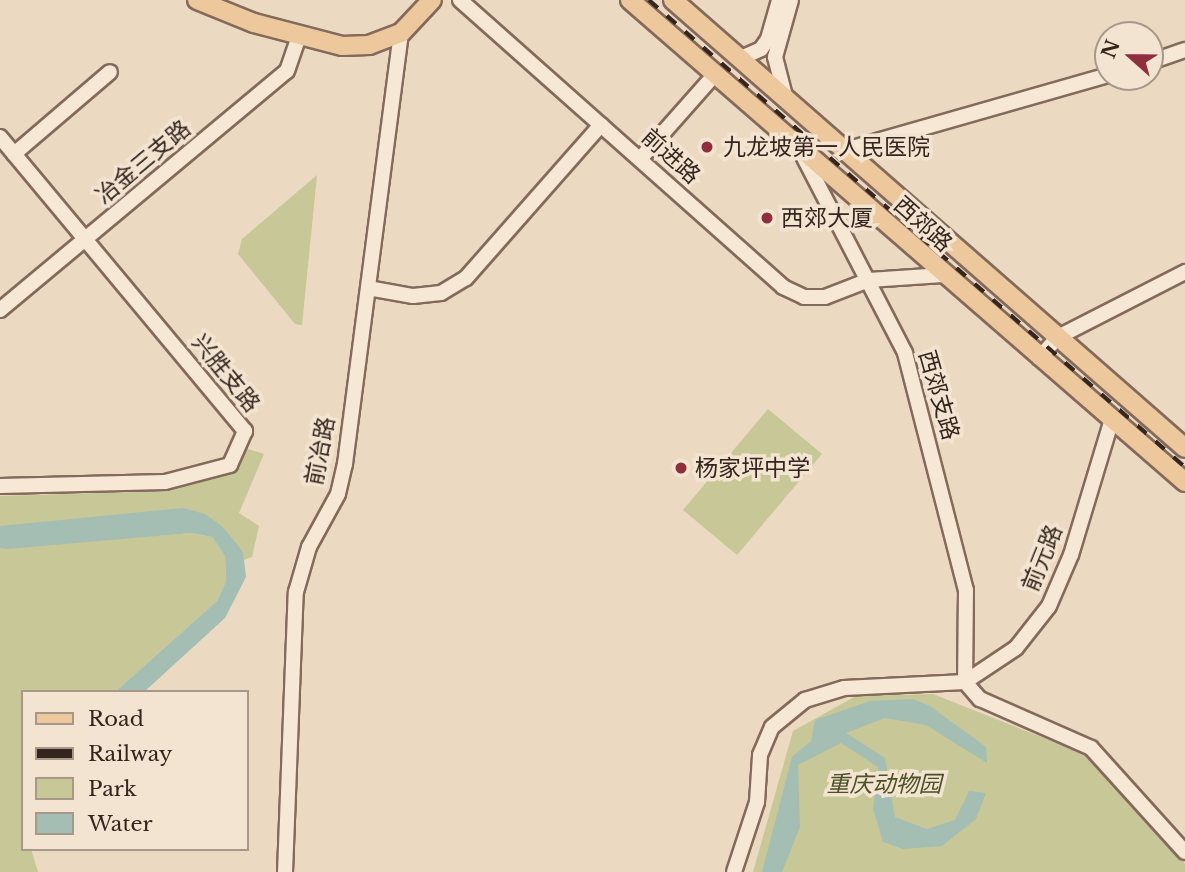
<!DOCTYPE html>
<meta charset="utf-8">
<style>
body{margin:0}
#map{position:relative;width:1185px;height:872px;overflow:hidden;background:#ebd9c2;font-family:"Libre Baskerville","Noto Sans SC",serif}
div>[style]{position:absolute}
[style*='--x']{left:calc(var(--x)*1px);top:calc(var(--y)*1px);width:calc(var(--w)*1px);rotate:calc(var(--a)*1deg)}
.green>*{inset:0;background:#c8c797}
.water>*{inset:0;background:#a4beb3}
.roads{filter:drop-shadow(2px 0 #846a5b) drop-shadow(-2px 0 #846a5b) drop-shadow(0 2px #846a5b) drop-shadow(0 -2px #846a5b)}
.minor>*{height:14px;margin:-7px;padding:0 7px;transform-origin:7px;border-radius:7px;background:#f6e8d5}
.major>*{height:18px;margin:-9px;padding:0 9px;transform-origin:9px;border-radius:9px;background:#ecc89c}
.rail>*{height:3.5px;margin-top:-1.75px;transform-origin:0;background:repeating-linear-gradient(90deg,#34251e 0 12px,transparent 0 24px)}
.dots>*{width:19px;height:19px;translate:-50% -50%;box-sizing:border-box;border:4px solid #f3e4d1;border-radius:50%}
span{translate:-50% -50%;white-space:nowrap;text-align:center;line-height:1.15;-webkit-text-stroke:7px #f3e4d1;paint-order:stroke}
.poi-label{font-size:23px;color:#34251e}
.left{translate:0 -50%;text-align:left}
.street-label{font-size:23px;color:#34251e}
.park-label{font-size:23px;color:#4b5026;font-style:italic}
.legend{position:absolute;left:21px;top:690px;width:228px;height:161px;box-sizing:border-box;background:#f3e4d1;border:2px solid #a79889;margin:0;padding:9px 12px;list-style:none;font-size:21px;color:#34251e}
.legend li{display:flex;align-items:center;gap:14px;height:35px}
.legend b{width:35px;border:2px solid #a79889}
.north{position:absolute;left:1094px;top:21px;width:70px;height:70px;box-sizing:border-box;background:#f3e4d1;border:2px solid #a79889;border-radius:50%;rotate:291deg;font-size:19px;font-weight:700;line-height:28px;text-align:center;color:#34251e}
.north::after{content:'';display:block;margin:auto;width:24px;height:32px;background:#8f2e3d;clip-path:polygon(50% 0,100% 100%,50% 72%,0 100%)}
</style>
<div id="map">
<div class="green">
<div style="clip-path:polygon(317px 175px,302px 325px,295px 324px,238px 254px,242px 239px)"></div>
<div style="clip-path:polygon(768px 409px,822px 454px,737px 555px,683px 510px)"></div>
<div style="clip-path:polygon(245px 448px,264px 454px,239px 513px,259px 526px,252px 557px,244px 560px,223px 527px,0 526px,0 496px,163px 491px,233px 472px)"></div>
<div style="clip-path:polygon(192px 533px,212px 537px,225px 556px,226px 581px,217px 601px,115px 692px,23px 692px,23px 849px,31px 849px,38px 872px,0 872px,0 548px)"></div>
<div style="clip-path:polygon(933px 694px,1079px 752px,1101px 768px,1185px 864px,1185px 872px,753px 872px,793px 731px,856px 696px)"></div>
</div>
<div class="water">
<div style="clip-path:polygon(183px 508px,205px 514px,223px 527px,243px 552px,246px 577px,225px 618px,144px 692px,115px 692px,217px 601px,226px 581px,225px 556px,212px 537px,192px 533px,7px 549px,0 548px,0 526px)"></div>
<div style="clip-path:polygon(913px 699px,930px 706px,986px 747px,987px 763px,926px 725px,885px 718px,846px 733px,885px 758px,895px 817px,927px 829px,955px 820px,969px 791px,986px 793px,976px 819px,942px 846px,903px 849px,883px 842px,873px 809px,878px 767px,841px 743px,798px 765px,800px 827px,782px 872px,762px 872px,792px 757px,811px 741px,815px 720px,870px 701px)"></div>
</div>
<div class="roads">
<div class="minor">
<div style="--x:460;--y:0;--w:432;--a:41.6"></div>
<div style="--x:783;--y:287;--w:23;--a:25"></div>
<div style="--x:804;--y:297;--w:21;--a:0"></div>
<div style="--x:825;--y:297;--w:47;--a:-21.1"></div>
<div style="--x:869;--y:280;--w:74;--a:-3.9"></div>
<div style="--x:741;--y:58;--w:22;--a:-24"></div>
<div style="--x:761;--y:49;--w:12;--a:-55"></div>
<div style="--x:768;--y:39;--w:41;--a:-74.2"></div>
<div style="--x:1150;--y:62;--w:37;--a:-19"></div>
<div style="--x:785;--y:96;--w:40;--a:-104.4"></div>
<div style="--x:775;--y:57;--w:59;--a:-74.3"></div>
<div style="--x:0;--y:137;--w:383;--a:50.2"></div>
<div style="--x:245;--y:431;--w:37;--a:114"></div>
<div style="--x:230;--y:465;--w:67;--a:165.3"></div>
<div style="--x:165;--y:482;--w:165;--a:178.6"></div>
<div style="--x:845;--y:150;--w:273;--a:-15.9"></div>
<div style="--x:801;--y:152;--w:226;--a:62.6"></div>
<div style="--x:905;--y:353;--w:245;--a:75.6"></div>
<div style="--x:966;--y:590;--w:92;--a:90.6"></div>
<div style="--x:965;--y:682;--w:23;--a:49"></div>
<div style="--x:980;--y:699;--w:121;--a:23.8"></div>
<div style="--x:1091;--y:748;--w:140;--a:47.9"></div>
<div style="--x:14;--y:154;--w:126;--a:-40.5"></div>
<div style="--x:640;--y:159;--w:115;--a:-48.5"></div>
<div style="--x:368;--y:288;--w:46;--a:10.1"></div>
<div style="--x:413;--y:296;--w:28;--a:-6"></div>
<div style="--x:441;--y:293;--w:29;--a:-31"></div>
<div style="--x:466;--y:278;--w:204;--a:-48.6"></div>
<div style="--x:0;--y:310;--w:373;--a:-39.8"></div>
<div style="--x:287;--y:71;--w:36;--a:-71"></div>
<div style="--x:1039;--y:358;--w:28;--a:-48"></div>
<div style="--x:1058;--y:337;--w:143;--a:-27.1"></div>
<div style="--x:285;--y:872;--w:280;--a:-87.8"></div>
<div style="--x:296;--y:592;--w:47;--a:-73.9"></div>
<div style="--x:309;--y:547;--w:60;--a:-61.3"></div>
<div style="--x:338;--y:494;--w:31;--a:-77"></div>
<div style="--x:345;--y:464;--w:435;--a:-82.6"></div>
<div style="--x:734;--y:872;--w:74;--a:-71.8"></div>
<div style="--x:757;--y:802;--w:47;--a:-86.3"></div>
<div style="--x:760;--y:755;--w:30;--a:-67"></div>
<div style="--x:772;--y:727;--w:43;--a:-39.3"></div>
<div style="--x:805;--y:700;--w:41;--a:-17.1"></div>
<div style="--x:844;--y:688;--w:121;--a:-2.8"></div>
<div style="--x:965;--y:682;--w:61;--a:-33.7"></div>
<div style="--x:1016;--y:648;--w:53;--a:-51.8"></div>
<div style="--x:1049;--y:606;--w:56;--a:-66.7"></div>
<div style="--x:1071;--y:555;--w:142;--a:-73.2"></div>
</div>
<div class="major">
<div style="--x:197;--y:0;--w:61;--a:22"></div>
<div style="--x:254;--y:23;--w:91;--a:14.6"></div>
<div style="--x:342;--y:46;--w:27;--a:-2"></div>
<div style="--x:369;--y:45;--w:34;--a:-21"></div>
<div style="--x:401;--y:33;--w:45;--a:-46.8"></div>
<div style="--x:630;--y:0;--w:735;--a:40.97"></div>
<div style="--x:673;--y:0;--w:680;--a:41.19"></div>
</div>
</div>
<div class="rail">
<div style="--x:649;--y:0;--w:711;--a:41.06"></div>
</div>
<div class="dots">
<div style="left:707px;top:147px;background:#8f2e3d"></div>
<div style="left:767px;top:218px;background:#8f2e3d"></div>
<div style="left:681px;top:468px;background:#8f2e3d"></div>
</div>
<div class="poi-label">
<span class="left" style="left:723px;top:147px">九龙坡第一人民医院</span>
<span class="left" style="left:781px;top:218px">西郊大厦</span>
<span class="left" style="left:695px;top:468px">杨家坪中学</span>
</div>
<div class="street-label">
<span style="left:671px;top:156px;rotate:42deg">前进路</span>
<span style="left:143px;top:162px;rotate:-40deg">冶金三支路</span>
<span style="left:923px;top:224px;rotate:42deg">西郊路</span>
<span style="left:226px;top:373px;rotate:51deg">兴胜支路</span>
<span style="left:939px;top:395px;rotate:74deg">西郊支路</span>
<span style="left:320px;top:451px;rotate:-79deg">前冶路</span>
<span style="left:1042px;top:558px;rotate:-68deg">前元路</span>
</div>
<div class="park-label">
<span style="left:884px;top:784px">重庆动物园</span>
</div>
<ul class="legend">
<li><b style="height:9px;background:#ecc89c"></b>Road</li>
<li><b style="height:9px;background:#34251e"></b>Railway</li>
<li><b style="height:19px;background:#c8c797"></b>Park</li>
<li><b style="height:19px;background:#a4beb3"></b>Water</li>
</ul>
<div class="north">N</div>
</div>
